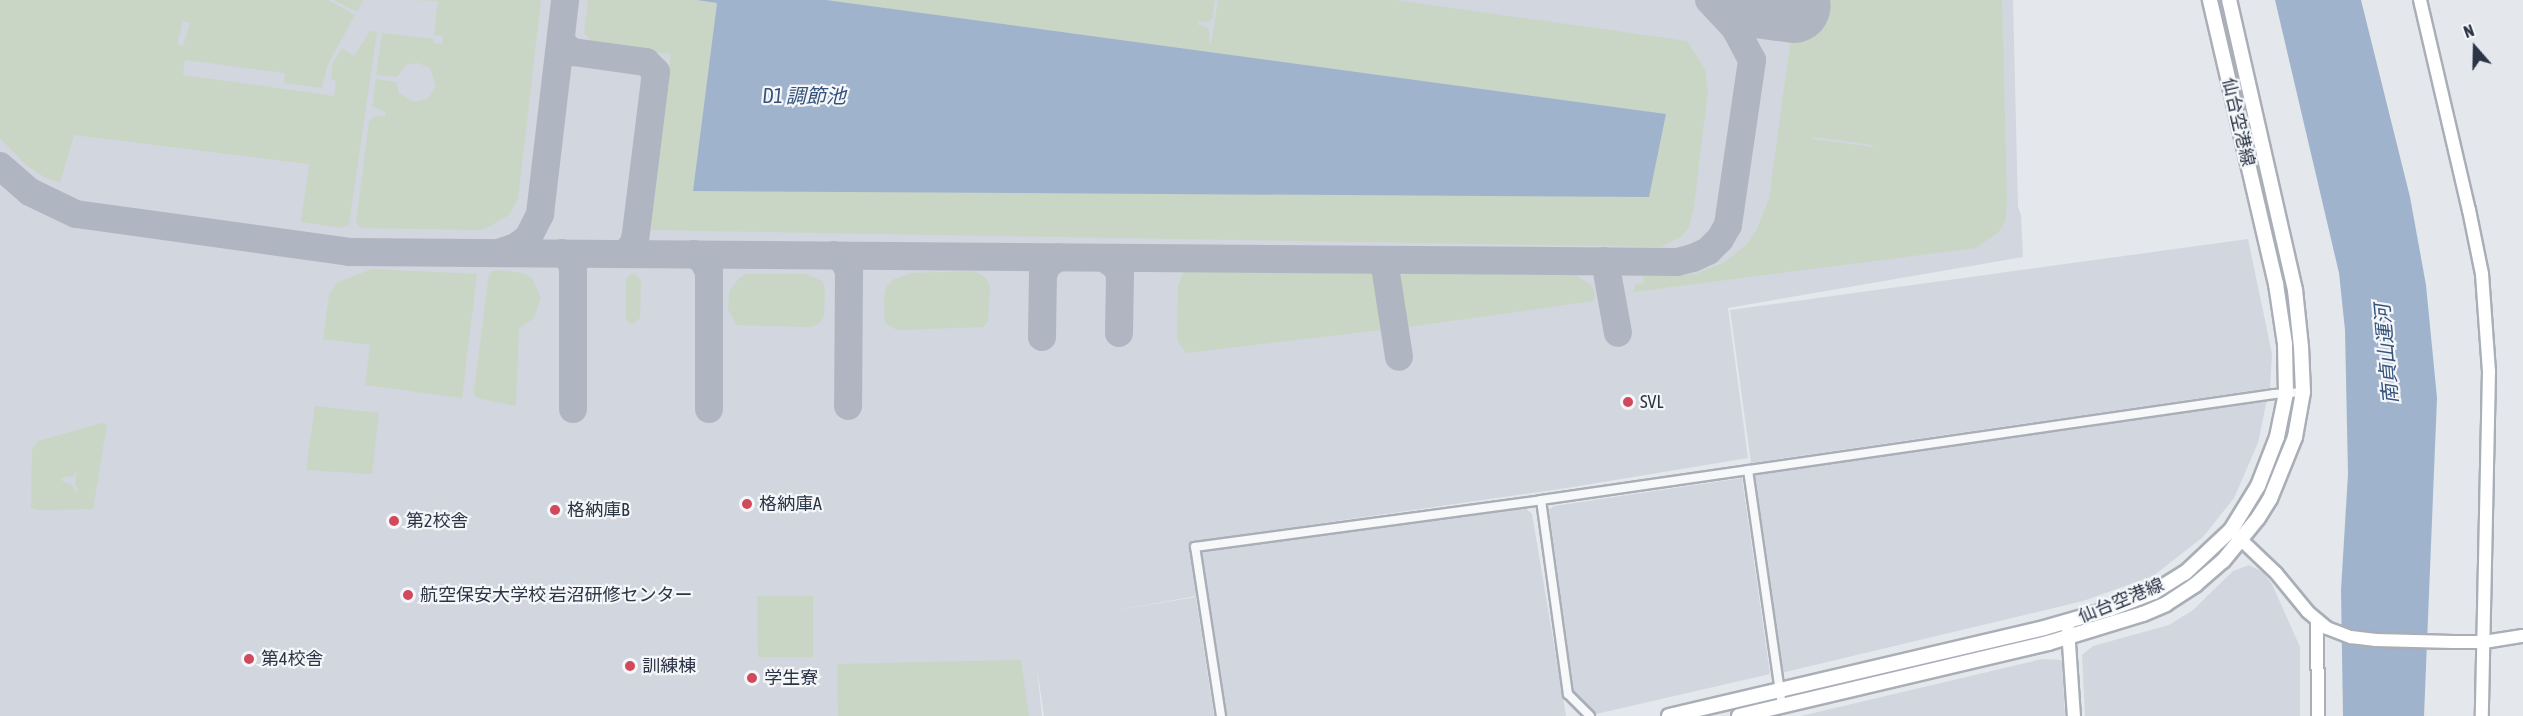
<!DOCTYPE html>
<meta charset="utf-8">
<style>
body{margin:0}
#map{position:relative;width:2523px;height:716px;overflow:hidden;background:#e4e7ec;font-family:"Asap Condensed","Noto Sans JP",sans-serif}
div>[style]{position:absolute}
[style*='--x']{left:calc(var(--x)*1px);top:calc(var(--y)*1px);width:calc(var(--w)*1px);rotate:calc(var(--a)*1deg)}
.built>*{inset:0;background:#d2d6de}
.green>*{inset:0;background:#c9d6c5}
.water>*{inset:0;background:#9fb4cc}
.taxiway>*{height:28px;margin:-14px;padding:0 14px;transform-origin:14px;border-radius:14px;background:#b0b6c1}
.runway>*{height:74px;margin:-37px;padding:0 37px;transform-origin:37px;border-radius:37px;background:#b0b6c1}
.roads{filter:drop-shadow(2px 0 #a9aeb7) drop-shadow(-2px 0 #a9aeb7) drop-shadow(0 2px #a9aeb7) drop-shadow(0 -2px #a9aeb7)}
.street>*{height:8px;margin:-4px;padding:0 4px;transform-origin:4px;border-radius:4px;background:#f7f8fa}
.secondary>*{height:12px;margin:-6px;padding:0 6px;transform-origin:6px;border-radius:6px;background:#fff}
.primary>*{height:14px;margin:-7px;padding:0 7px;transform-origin:7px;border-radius:7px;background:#fff}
.dots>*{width:16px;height:16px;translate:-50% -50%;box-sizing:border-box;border:3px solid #f4f6f9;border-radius:50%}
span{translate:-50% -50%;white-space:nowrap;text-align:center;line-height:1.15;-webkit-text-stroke:4.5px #f4f6f9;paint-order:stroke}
.street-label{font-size:18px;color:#2b3445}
.poi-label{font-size:18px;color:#2b3445}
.left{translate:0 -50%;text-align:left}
.water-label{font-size:20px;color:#34527a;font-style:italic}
.north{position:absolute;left:2445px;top:18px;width:60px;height:60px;-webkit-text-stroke:4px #f4f6f9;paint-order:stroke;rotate:340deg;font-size:16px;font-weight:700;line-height:24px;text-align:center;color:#2b3445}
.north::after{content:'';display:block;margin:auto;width:21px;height:27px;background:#2b3445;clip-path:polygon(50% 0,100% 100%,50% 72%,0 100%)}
</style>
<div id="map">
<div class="built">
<div style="clip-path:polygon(0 0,2013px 0,2018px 207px,2021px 215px,2023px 257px,1728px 308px,1748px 458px,1567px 488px,1190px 542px,1196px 596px,1113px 611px,1196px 597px,1214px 716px,1044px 716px,1037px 668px,1042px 716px,0 716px)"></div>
<div style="clip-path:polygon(2248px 239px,2272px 354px,2270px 388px,1751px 463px,1730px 310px)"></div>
<div style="clip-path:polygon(2267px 399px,2258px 443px,2234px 498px,2203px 537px,2153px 576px,2083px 601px,1781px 673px,1753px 474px)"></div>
<div style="clip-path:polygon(1742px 478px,1770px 674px,1596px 714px,1574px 693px,1549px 510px,1554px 506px)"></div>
<div style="clip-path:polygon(1524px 507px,1532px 514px,1566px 716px,1227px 716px,1201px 552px)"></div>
<div style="clip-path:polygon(2249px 565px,2263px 572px,2272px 584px,2300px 647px,2300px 716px,2085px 716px,2082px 655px,2093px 646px,2169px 625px,2193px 610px,2233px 571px)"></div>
<div style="clip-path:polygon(2042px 659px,2062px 660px,2065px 716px,1801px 716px)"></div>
</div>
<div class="green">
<div style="clip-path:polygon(evenodd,0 0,328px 0,355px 15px,328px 64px,322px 88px,284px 83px,285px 73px,185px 60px,183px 75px,334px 96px,336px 80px,331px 79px,332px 65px,342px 48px,354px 56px,370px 31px,377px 32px,349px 224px,343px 228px,301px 222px,309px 164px,74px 135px,60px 183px,44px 177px,26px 165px,0 138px,0 0,183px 21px,190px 23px,183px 46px,177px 44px,183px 21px)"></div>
<div style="clip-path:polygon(334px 0,363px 0,357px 12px)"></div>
<div style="clip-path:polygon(413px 0,541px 0,518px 199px,509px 215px,489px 227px,480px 230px,360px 228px,356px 223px,369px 121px,375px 116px,385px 116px,385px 112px,372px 106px,376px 79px,396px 82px,399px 93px,414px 102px,427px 99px,436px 86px,430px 68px,418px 63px,406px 65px,397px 77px,376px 75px,382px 33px,434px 39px,433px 43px,442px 44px,443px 36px,434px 35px,438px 1px)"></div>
<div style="clip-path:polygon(588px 0,697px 0,717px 3px,693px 190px,1649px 196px,1666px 114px,826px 0,1215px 0,1212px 19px,1208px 22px,1199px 21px,1198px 25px,1207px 27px,1210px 33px,1209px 44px,1211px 44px,1218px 0,1395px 0,1687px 41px,1705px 69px,1708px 90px,1694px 207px,1689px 227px,1682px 236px,1661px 247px,650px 230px,649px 224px,671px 54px,595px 45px,584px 33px)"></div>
<div style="clip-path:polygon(evenodd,1796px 0,2002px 0,2007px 202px,2005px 221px,1999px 232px,1975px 248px,1633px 292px,1636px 284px,1644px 283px,1643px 276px,1695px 274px,1725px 262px,1748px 243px,1756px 231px,1769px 199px,1796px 0,1813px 137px,1873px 145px,1873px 147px,1813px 139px,1813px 137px)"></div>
<div style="clip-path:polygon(372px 269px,477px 274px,462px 398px,365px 385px,370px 345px,323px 339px,329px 295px,338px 282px)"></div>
<div style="clip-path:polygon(1189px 269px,1371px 271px,1379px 274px,1383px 281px,1389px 329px,1186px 353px,1177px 340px,1178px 285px,1183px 273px)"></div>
<div style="clip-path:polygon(496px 270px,523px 273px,532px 278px,541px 298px,534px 318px,519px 328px,516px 406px,481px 399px,475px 396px,474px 391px,489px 274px)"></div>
<div style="clip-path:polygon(974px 271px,986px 278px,990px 286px,988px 322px,983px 327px,897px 330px,885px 323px,884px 297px,886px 288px,892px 280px,912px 273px)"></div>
<div style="clip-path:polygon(634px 273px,641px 280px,640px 318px,634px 324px,629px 323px,626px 317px,626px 281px,628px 276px)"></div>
<div style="clip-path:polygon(1406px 273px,1575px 275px,1591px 285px,1595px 293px,1593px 301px,1408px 327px,1403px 320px,1398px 284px,1400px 277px)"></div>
<div style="clip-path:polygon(747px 274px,806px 274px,822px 281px,825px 289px,824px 316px,820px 323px,810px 327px,737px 325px,728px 310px,729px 292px,739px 278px)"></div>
<div style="clip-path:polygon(315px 406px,379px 413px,372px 474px,306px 470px)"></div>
<div style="clip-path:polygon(evenodd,102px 423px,107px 424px,93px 509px,37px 510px,31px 508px,32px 450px,38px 441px,102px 423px,77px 471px,75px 484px,78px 491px,75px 492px,73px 486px,61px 480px,61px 478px,73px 476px,77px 471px)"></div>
<div style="clip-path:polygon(757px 596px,813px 596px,813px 657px,758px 657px)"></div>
<div style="clip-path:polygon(1021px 660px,1029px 716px,838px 716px,837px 664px)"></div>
</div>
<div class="water">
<div style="clip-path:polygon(697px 0,826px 0,1666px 114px,1649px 197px,693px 191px,717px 3px)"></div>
<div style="clip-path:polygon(2275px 0,2361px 0,2410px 197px,2426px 285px,2437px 398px,2424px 716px,2343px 716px,2341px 590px,2348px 474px,2345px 330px,2339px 273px)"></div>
</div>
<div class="taxiway">
<div style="--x:561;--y:37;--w:9;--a:72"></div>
<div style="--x:564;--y:46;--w:11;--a:34"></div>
<div style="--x:573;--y:52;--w:74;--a:7.8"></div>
<div style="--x:646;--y:62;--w:14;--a:45"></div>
<div style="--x:656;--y:72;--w:169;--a:97.1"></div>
<div style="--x:635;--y:240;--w:10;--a:119"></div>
<div style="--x:630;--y:249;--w:9;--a:148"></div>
<div style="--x:0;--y:166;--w:40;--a:41"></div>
<div style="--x:30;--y:192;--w:51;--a:25.6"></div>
<div style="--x:76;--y:214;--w:276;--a:7.9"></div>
<div style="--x:349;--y:252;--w:1328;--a:0.43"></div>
<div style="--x:1677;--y:262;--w:16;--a:-14"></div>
<div style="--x:1693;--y:258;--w:17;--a:-25"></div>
<div style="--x:1708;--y:251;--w:17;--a:-45"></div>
<div style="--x:1720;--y:239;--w:16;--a:-60"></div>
<div style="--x:1728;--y:225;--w:167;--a:-81.7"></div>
<div style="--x:1752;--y:60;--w:36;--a:-118"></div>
<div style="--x:1735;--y:28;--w:38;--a:-133"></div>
<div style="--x:501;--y:252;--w:16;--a:-18"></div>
<div style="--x:516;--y:247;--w:15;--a:-37"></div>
<div style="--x:528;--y:238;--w:27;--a:-63"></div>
<div style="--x:540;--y:214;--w:215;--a:-83.3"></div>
<div style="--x:562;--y:253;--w:9;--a:36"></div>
<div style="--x:569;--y:258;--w:11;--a:68"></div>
<div style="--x:573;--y:268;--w:141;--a:90"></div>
<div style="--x:694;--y:254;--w:11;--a:34"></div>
<div style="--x:703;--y:260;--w:13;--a:63"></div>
<div style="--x:709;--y:272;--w:137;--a:90"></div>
<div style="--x:834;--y:255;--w:11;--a:27"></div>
<div style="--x:844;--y:260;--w:13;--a:67"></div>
<div style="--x:849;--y:272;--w:134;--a:90.4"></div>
<div style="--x:1104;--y:258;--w:14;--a:34"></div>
<div style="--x:1116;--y:266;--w:10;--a:66"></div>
<div style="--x:1120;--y:275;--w:58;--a:91"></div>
<div style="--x:1384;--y:260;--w:98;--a:81.2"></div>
<div style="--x:1605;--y:261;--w:73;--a:79.8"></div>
<div style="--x:1042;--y:337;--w:62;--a:-89.1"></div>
<div style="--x:1043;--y:275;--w:11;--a:-68"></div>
<div style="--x:1047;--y:265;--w:14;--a:-34"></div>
</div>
<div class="runway">
<div style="--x:1751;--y:0;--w:43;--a:7.9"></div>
</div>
<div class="roads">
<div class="street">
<div style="--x:1748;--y:470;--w:238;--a:81.8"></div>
<div style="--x:1541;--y:500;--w:196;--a:82.1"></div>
<div style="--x:1568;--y:694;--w:31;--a:45"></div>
<div style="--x:1221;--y:716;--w:171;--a:-98.7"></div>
<div style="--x:1195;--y:547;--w:349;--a:-7.7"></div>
<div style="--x:1541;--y:500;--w:741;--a:-8.23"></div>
<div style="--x:2274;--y:394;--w:29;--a:-4"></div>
</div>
<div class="secondary">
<div style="--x:2420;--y:0;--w:216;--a:76.9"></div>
<div style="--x:2469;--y:210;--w:65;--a:78.5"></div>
<div style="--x:2482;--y:274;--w:97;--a:85.9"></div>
<div style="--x:2489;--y:371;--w:345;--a:91.2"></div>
<div style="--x:2234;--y:533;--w:58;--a:43.6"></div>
<div style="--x:2276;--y:573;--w:50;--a:50.6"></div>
<div style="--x:2308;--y:612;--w:25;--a:40"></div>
<div style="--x:2327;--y:628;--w:26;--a:21"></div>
<div style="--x:2351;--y:637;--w:25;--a:7"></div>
<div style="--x:2376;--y:640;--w:77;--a:1.5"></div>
<div style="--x:2453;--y:642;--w:31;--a:0"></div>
<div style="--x:2484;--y:642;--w:39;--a:-9"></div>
<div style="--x:2317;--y:620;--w:96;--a:89.4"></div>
<div style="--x:2068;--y:629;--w:87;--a:86.1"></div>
</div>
<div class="primary">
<div style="--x:1669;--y:716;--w:385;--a:-13.2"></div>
<div style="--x:2044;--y:628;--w:69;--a:-16.1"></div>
<div style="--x:2110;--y:609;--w:47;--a:-21.1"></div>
<div style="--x:2154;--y:592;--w:36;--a:-32"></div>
<div style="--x:2185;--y:573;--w:63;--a:-43.1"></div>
<div style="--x:2231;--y:530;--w:52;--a:-58.5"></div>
<div style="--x:2258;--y:486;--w:53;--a:-68.8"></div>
<div style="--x:2277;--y:437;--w:45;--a:-78.4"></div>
<div style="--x:2286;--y:393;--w:49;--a:-91.2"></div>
<div style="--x:2285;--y:344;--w:61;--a:-98.5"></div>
<div style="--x:2276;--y:284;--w:292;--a:-103.1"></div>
<div style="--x:1739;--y:716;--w:318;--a:-13.3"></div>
<div style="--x:2048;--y:643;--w:99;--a:-17"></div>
<div style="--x:2143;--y:614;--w:25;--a:-23"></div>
<div style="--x:2166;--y:604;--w:35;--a:-33"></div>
<div style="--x:2195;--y:585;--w:37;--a:-41"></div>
<div style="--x:2223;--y:561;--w:55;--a:-50.9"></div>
<div style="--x:2258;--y:518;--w:22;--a:-58"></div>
<div style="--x:2270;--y:499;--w:67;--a:-68"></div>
<div style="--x:2295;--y:437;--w:46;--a:-79.9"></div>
<div style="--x:2303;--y:392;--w:45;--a:-92.5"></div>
<div style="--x:2301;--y:347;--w:57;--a:-96"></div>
<div style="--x:2295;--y:290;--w:297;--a:-102.8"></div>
</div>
</div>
<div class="dots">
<div style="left:1628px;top:402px;background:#d1495b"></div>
<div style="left:747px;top:504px;background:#d1495b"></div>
<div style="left:555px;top:510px;background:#d1495b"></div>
<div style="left:394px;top:521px;background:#d1495b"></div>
<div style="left:408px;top:595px;background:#d1495b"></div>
<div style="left:249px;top:659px;background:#d1495b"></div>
<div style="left:630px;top:666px;background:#d1495b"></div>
<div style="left:752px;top:678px;background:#d1495b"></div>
</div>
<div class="street-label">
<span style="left:2238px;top:122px;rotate:77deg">仙台空港線</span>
<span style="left:2121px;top:601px;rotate:-22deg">仙台空港線</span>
</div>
<div class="poi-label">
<span class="left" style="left:1640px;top:402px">SVL</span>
<span class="left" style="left:759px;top:504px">格納庫A</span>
<span class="left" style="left:567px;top:510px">格納庫B</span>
<span class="left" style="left:406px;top:521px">第2校舎</span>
<span class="left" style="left:420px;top:595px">航空保安大学校 岩沼研修センター</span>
<span class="left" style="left:261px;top:659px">第4校舎</span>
<span class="left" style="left:642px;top:666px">訓練棟</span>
<span class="left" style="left:764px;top:678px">学生寮</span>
</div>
<div class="water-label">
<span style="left:804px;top:95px">D1 調節池</span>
<span style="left:2386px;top:354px;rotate:-95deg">南貞山運河</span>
</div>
<div class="north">N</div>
</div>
